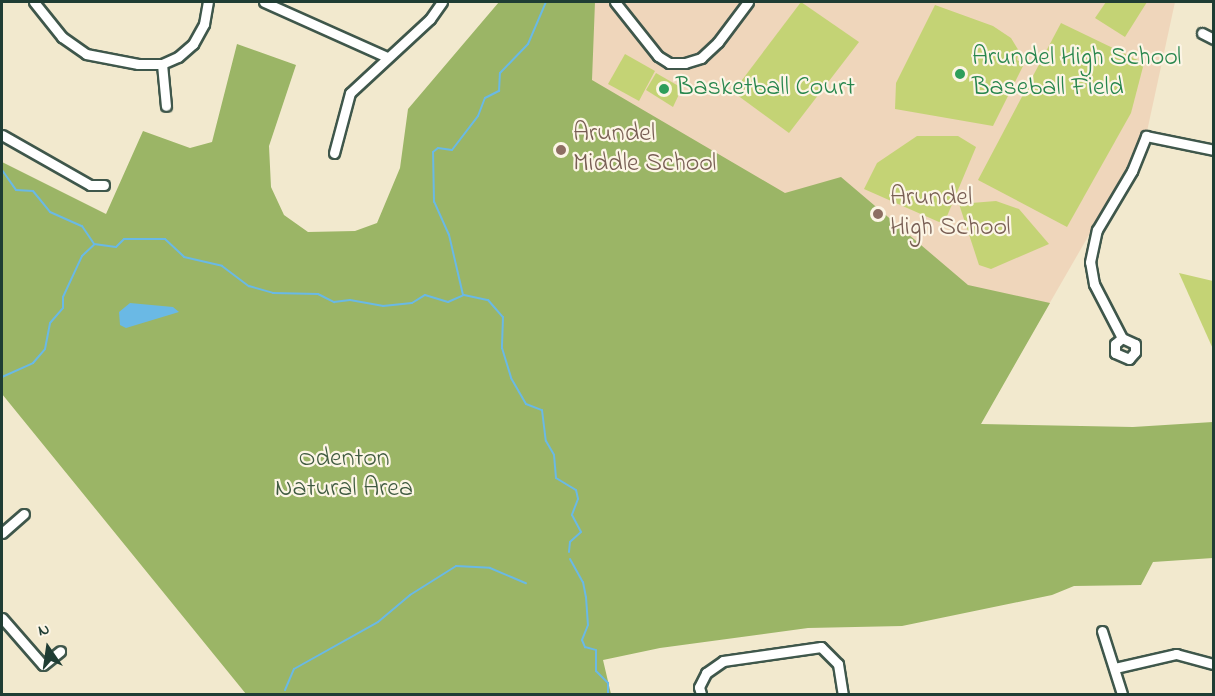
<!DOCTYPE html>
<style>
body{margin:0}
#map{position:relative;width:1215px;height:696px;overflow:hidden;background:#f2e9ce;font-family:"Indie Flower",sans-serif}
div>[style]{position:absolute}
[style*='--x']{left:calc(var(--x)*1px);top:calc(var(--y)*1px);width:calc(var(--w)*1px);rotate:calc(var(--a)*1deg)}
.built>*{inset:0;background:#efd6bb}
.green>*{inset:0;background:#c4d375}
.forest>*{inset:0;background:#9bb566}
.water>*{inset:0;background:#6ab9e5}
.stream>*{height:2px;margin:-1px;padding:0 1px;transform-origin:1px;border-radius:1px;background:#6ab9e5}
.roads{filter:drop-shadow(2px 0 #3f574b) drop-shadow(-2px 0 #3f574b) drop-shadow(0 2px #3f574b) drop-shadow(0 -2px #3f574b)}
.minor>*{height:9px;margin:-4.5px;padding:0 4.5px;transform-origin:4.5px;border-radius:4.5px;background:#fff}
.dots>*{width:16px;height:16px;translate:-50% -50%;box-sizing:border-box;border:3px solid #fcf5e5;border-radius:50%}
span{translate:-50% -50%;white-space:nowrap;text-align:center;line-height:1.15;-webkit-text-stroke:4.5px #fcf5e5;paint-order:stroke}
.leisure-label{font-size:26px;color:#27864d}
.left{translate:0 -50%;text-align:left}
.education-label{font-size:26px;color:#785e54}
.park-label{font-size:26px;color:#405b41}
.frame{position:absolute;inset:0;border:3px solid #1f3d34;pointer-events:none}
.north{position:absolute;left:18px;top:618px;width:60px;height:60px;-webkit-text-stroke:4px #fcf5e5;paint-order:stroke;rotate:347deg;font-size:16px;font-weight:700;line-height:24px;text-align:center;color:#1f3d34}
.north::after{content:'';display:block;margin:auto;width:21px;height:27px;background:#1f3d34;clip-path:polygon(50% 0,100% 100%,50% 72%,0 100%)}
</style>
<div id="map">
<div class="built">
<div style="clip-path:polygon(546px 2px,1175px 2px,1146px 136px,980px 424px,434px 149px)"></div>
</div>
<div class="green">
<div style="clip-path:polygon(801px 2px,859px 42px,789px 133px,733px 92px)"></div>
<div style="clip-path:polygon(1106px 2px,1147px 2px,1125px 37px,1095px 18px)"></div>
<div style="clip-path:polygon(935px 5px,993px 26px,1011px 38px,1019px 51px,1017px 60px,1024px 64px,993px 126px,895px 109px,896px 83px)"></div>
<div style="clip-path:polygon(1061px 23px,1144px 63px,1131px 113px,1067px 227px,978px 180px)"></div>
<div style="clip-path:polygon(625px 54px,655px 71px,639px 101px,608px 84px)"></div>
<div style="clip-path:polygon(656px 73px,682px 88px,673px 107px,646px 90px)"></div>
<div style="clip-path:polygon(917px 136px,958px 136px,976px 147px,945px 221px,939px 222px,864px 189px,877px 163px)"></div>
<div style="clip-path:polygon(996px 201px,1019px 209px,1049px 244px,991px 269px,979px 265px,959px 204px)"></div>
<div style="clip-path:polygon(1179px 273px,1213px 281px,1213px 349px)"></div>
</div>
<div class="forest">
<div style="clip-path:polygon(499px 2px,595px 2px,592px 80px,785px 193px,841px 177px,968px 285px,1050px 303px,981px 424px,1133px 427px,1213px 422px,1213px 558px,1153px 562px,1141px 585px,1074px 586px,1052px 595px,902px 626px,808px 628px,660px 648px,603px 660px,611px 694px,246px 694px,2px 394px,2px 162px,106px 214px,143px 131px,190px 148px,212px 142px,237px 44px,296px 65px,269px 146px,271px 187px,284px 215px,308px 232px,355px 231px,377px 223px,400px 168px,408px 109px)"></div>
</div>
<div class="water">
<div style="clip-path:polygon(130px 303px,173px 307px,179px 312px,126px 328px,120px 325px,119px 312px)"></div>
</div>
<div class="stream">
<div style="--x:2;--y:170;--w:24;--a:55"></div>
<div style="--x:16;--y:190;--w:17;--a:3"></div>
<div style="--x:33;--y:191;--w:27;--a:51"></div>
<div style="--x:50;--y:212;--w:35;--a:24"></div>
<div style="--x:82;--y:226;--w:22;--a:56"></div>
<div style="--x:94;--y:244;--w:22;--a:8"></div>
<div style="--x:116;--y:247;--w:11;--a:-45"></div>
<div style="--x:124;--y:239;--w:41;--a:0"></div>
<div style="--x:165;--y:239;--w:26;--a:43"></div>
<div style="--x:184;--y:257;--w:39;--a:13"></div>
<div style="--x:222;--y:266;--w:34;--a:37"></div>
<div style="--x:249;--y:286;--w:25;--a:16"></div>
<div style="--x:273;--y:293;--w:45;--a:1.3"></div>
<div style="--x:318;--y:294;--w:18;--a:27"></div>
<div style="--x:334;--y:302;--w:16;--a:-7"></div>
<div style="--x:350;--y:300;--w:34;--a:10"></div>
<div style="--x:383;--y:306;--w:29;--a:-6"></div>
<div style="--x:412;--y:303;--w:15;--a:-32"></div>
<div style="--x:425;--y:295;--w:24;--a:17"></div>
<div style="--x:448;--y:302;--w:17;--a:-24"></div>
<div style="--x:464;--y:295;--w:25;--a:12"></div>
<div style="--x:488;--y:300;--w:23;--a:49"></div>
<div style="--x:503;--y:317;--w:31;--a:92"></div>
<div style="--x:502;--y:348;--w:31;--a:73"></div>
<div style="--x:511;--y:378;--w:30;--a:60"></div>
<div style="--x:526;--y:404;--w:17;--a:21"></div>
<div style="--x:542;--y:410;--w:31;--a:83"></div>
<div style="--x:546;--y:441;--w:16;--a:60"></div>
<div style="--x:554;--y:455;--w:23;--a:85"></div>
<div style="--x:556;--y:478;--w:23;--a:31"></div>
<div style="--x:576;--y:490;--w:9;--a:77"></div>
<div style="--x:578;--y:499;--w:17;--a:111"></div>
<div style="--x:572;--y:515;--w:19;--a:62"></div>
<div style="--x:581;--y:532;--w:15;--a:138"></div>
<div style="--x:570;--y:542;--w:10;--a:96"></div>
<div style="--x:463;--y:295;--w:62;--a:-103.1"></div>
<div style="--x:449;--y:235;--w:36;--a:-114"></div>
<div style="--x:434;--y:202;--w:50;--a:-91.1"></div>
<div style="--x:433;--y:152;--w:6;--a:-39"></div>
<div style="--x:438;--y:148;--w:14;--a:8"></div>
<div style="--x:452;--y:150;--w:43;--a:-52.6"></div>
<div style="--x:478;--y:116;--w:19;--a:-69"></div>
<div style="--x:485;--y:98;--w:16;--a:-27"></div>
<div style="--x:499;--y:91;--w:18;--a:-87"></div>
<div style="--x:500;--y:73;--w:40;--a:-46"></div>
<div style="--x:528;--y:44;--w:46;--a:-66.8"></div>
<div style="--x:2;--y:377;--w:34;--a:-24"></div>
<div style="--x:33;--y:363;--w:18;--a:-49"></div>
<div style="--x:45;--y:349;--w:26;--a:-79"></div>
<div style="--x:50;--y:323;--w:20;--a:-49"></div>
<div style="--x:63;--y:308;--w:11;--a:-90"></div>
<div style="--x:63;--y:297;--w:45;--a:-65.1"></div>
<div style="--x:82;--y:256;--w:16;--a:-43"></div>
<div style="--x:570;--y:559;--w:26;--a:61"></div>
<div style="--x:583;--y:582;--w:15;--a:79"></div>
<div style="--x:586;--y:597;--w:28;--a:86"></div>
<div style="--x:588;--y:625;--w:16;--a:112"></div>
<div style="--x:582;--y:640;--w:8;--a:67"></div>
<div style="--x:585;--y:647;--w:11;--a:15"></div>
<div style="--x:596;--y:650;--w:21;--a:90"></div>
<div style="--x:596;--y:671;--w:17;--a:45"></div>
<div style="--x:608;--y:683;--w:11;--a:90"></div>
<div style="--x:285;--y:690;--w:23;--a:-67"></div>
<div style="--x:294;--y:669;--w:96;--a:-29.2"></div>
<div style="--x:378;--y:622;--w:42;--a:-40.2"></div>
<div style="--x:410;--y:595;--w:54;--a:-32.2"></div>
<div style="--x:456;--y:566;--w:34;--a:3"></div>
<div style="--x:490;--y:568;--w:39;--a:23"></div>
</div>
<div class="roads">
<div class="minor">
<div style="--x:34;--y:2;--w:45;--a:51.3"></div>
<div style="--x:62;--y:37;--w:29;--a:35"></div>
<div style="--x:86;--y:54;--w:53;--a:10.9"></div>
<div style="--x:138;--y:64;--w:24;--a:0"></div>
<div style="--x:162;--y:64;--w:17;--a:-24"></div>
<div style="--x:178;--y:57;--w:20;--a:-41"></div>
<div style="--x:193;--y:44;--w:23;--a:-61"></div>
<div style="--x:204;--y:24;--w:22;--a:-80"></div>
<div style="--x:264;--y:2;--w:135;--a:24.1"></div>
<div style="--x:615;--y:2;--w:69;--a:51.5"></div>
<div style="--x:658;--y:56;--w:13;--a:32"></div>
<div style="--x:669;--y:63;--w:16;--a:0"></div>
<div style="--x:685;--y:63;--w:17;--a:-17"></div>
<div style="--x:701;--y:58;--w:23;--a:-43"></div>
<div style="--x:718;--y:42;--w:50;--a:-53.1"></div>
<div style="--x:1202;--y:33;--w:13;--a:27"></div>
<div style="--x:162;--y:64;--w:42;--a:84.6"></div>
<div style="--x:2;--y:135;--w:101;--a:29.6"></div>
<div style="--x:90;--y:185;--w:14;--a:0"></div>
<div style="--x:334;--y:153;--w:62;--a:-75.1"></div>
<div style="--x:350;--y:93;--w:109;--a:-42.8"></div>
<div style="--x:430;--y:19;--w:21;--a:-55"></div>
<div style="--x:1122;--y:338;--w:14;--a:25"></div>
<div style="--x:1135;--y:344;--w:8;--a:90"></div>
<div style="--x:1135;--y:352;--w:9;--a:131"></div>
<div style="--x:1129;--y:359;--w:15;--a:-157"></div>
<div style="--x:1115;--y:353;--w:9;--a:-90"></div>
<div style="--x:1115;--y:344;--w:9;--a:-41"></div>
<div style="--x:1122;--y:338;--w:61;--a:-117.4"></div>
<div style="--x:1094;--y:284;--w:22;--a:-100"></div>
<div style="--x:1090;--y:262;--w:33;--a:-78"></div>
<div style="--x:1097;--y:230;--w:69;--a:-59.3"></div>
<div style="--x:1132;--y:171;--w:38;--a:-68"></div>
<div style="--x:1146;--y:136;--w:69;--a:11.6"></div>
<div style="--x:2;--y:533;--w:29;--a:-41"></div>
<div style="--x:2;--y:618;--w:62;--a:48.9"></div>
<div style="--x:43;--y:665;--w:22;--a:-39"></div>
<div style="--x:1102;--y:631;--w:66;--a:72.4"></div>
<div style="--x:1115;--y:668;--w:63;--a:-12.9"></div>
<div style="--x:1176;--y:654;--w:39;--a:15"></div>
<div style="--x:701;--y:694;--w:7;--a:-106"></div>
<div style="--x:699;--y:687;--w:16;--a:-63"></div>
<div style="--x:706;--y:673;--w:21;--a:-35"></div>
<div style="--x:723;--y:661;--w:99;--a:-8.1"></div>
<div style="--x:821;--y:647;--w:24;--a:45"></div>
<div style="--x:838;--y:664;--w:30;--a:81"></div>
</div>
</div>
<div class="dots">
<div style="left:960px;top:74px;background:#2e9e5b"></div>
<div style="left:664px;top:89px;background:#2e9e5b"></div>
<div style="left:561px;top:150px;background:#8d6e63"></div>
<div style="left:878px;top:214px;background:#8d6e63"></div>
</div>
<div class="leisure-label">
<span class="left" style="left:972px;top:74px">Arundel High School<br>Baseball Field</span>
<span class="left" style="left:676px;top:89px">Basketball Court</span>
</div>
<div class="education-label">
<span class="left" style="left:573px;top:150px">Arundel<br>Middle School</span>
<span class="left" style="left:890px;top:214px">Arundel<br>High School</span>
</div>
<div class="park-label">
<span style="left:344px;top:475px">Odenton<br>Natural Area</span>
</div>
<div class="frame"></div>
<div class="north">N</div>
</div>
